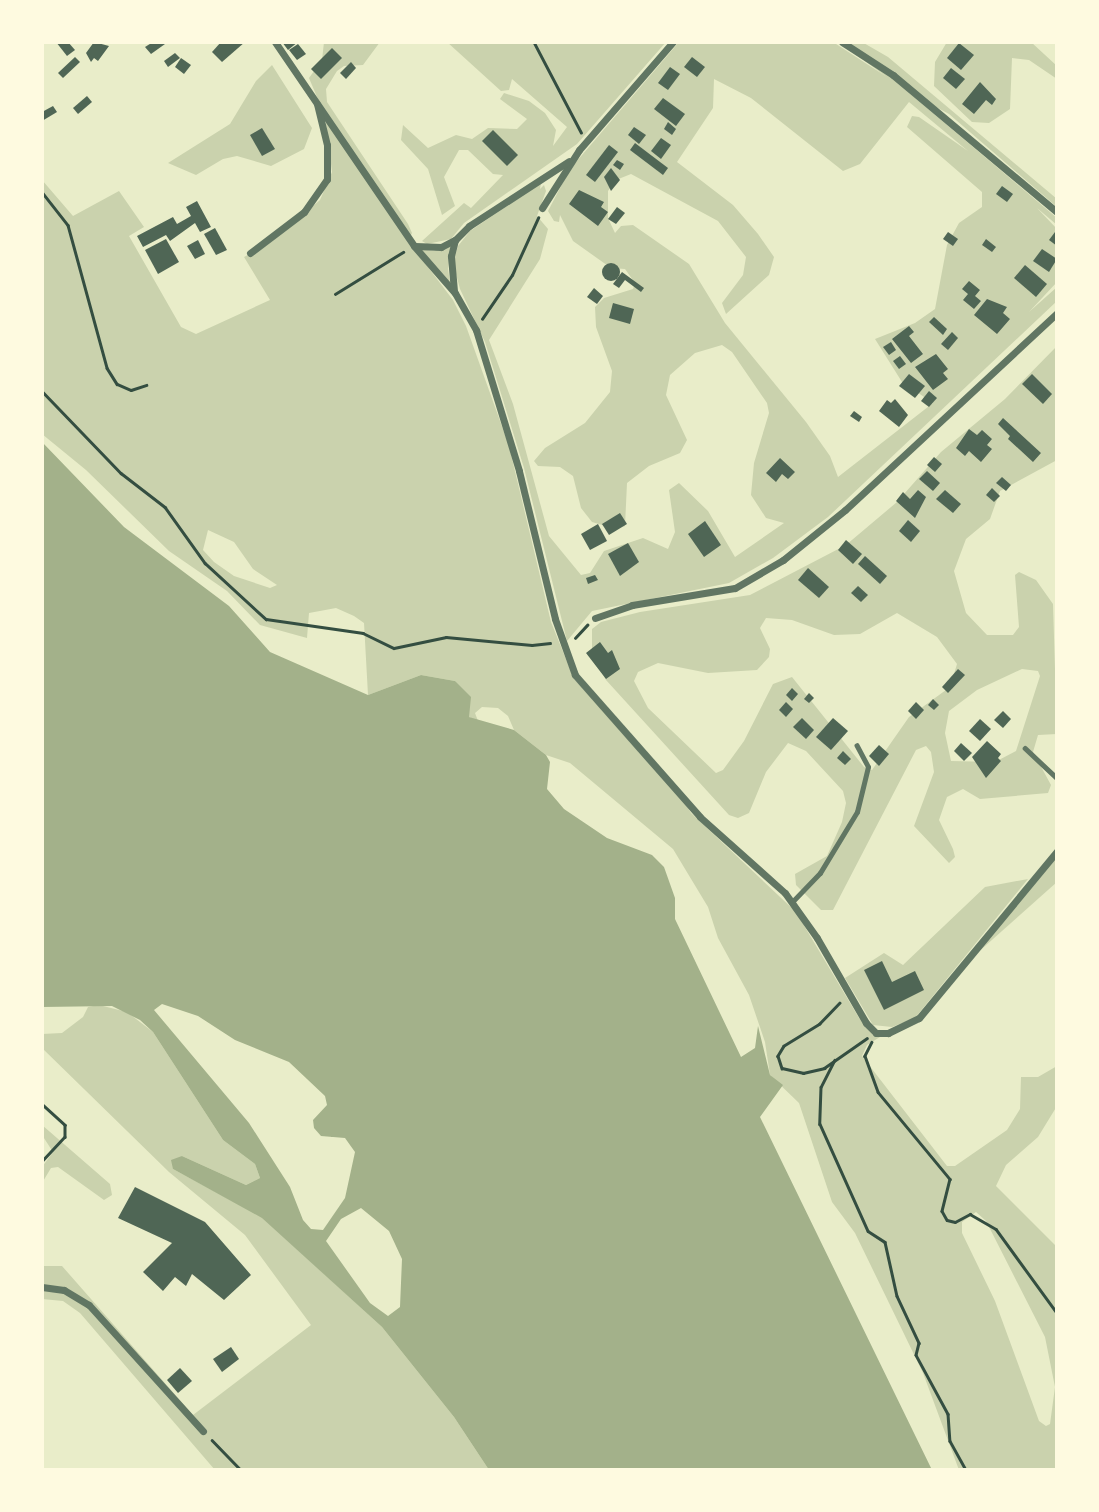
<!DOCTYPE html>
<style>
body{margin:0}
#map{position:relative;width:1099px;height:1512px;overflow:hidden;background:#e9edc9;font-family:"Fira Sans",sans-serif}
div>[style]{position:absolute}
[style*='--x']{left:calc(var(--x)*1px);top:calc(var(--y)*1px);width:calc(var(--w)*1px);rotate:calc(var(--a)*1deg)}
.green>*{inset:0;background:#cad2ad}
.water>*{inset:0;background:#a3b18a}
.building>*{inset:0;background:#4f6655}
.round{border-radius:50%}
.path>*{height:2.5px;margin:-1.25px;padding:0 1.25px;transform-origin:1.25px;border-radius:1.25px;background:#344e41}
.service>*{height:4.5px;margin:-2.25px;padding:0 2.25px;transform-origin:2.25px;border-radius:2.25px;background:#617663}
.minor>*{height:7px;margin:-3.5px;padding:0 3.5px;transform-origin:3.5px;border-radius:3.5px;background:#617663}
span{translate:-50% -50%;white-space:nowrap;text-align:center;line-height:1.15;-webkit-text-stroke:7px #fefae0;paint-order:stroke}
.frame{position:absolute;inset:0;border:44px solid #fefae0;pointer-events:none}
</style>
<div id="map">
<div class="green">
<div style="clip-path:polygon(evenodd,324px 42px,380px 42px,363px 65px,344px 66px,337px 71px,326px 89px,327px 102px,408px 224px,412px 233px,408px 241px,453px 300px,466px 326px,509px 446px,551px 622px,574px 679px,673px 785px,691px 813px,796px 912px,859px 1018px,880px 1037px,867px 1045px,862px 1056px,947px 1166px,955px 1166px,1007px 1130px,1020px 1109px,1021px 1077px,1038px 1077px,1057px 1066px,1057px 1106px,1038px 1137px,1006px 1165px,996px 1186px,1057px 1247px,1057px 1470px,959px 1470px,923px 1373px,855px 1233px,832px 1202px,799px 1103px,770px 1075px,765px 1042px,749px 995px,718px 938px,708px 907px,673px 849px,570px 763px,546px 755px,514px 730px,508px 716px,498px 708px,482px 707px,475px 713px,478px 721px,469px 717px,455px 681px,421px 675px,368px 695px,364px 623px,354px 616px,336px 608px,309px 613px,307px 638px,260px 625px,227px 591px,169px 551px,86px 470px,42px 434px,42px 180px,73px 216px,119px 191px,144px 227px,129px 236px,181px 327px,196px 334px,270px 300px,244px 257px,267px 245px,320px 200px,332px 172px,325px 116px,309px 78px,322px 60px,324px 42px,208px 530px,234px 542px,253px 569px,277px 585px,270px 588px,234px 576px,214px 562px,203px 550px,208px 530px,324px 42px,976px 1212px,986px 1221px,1045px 1337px,1055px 1387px,1050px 1424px,1046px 1426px,1039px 1421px,995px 1301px,962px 1233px,962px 1222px,976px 1212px)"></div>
<div style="clip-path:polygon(447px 42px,666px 42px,577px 144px,464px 223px,451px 239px,427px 244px,422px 241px,464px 203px,471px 208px,503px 175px,493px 174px,468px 150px,459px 150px,444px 177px,455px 206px,442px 215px,428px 169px,401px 140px,403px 125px,428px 148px,456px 135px,472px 139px,488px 128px,517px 129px,527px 119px,500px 99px,504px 93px,529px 101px,545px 113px,556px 130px,553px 146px,567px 127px,512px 79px,509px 90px,501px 91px)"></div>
<div style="clip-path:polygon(evenodd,679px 42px,833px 42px,887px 77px,838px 42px,862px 42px,888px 57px,1057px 199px,1057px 207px,949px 114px,908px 92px,1057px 218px,1057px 225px,1037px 208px,1057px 229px,1057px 282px,1029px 312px,1057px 287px,1057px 301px,828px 517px,773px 558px,729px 583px,592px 611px,567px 641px,524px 468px,485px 342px,460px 289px,453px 263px,458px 246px,470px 231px,541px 183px,540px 189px,544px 185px,546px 191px,537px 216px,548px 229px,540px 259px,489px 340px,513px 404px,549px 536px,581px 575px,590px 573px,604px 551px,643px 538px,668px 549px,675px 532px,669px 490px,679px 483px,708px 511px,735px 557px,784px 523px,766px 518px,751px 495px,754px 463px,769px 413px,767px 403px,732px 352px,722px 345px,695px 353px,670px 375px,666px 395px,687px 440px,680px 453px,649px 466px,627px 483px,625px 526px,616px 529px,592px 522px,581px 508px,573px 476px,560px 467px,538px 466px,534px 461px,545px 448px,585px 423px,610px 392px,612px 371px,596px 327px,595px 307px,604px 298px,633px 289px,635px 283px,625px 269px,611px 268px,573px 241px,560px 215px,559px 222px,554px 221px,548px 211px,570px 169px,679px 42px,714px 79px,751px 98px,843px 171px,860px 164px,909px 102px,968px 151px,919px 117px,912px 116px,907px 127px,982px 192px,982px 207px,959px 223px,947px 245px,935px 309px,915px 323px,875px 339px,902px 382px,933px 403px,838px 477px,830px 456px,806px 422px,725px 323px,689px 264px,633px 225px,621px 226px,615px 233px,608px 218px,608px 191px,616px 180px,631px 174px,718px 221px,746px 257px,743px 275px,722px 303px,726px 314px,769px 275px,774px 257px,758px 234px,733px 205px,677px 162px,713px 108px,714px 79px)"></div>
<div style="clip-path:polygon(947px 42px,1031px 42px,1057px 66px,1057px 79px,1029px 60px,1012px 58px,1010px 109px,989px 123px,972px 122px,934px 86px,935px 62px)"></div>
<div style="clip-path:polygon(272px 65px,312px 128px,304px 149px,271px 166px,237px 156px,223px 159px,196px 175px,168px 163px,230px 124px,256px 81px)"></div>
<div style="clip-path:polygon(451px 244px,448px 268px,450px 284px,420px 249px,434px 251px)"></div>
<div style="clip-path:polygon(evenodd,1057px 346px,1057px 460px,1000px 491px,990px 519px,966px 539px,954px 571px,966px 613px,987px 635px,1013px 635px,1019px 627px,1015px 575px,1019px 572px,1036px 580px,1053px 604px,1057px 734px,1038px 735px,1033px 752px,1051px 785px,1048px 793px,980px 799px,963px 789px,947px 797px,939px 820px,953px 849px,955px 857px,949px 863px,914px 826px,934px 772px,931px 752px,926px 746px,916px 750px,833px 910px,821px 910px,796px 885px,795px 874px,827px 856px,842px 822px,846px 803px,843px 791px,806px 751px,788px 743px,766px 772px,749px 813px,738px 818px,729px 815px,606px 680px,592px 656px,592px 629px,601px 622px,640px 612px,750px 595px,846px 545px,897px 502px,941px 452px,1005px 399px,1057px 346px,897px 613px,937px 637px,957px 664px,950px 687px,909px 717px,872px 770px,864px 767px,792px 677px,773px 684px,744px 741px,723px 770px,716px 773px,648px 708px,634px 681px,638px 672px,658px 663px,708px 673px,757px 670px,769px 657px,770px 649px,760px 628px,766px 618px,792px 620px,834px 635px,860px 634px,897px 613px,1057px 346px,1022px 669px,1038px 671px,1040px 676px,1016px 751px,995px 762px,951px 761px,945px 733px,949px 711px,977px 690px,1022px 669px)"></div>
<div style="clip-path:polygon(1057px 855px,1057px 882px,975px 955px)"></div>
<div style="clip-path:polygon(1028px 879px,915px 1018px,892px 1027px,873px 1025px,845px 978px,884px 953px,903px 965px,985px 887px)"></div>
<div style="clip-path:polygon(99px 1005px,127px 1012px,153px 1032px,223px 1140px,255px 1164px,260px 1178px,246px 1185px,182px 1156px,173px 1169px,262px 1217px,382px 1327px,454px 1417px,489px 1470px,215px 1470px,80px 1313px,63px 1301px,42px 1299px,42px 1266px,62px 1266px,193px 1415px,311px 1325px,245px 1235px,169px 1172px,42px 1048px,42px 1034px,62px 1033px,83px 1017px,88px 1007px)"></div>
<div style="clip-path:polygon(42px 1125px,110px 1184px,112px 1195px,104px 1200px,58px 1167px,51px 1168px,42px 1183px,42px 1167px,53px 1152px,42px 1135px)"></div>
</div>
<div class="water">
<div style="clip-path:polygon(evenodd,42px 442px,124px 527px,229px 606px,270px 652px,368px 695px,421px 675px,455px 681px,471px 697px,469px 717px,514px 730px,546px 755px,550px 762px,547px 789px,564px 809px,607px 838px,652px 855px,664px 867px,675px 898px,675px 919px,741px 1057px,755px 1048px,758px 1026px,770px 1075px,783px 1085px,760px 1117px,932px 1470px,489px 1470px,454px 1417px,382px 1327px,262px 1218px,173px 1169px,171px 1160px,182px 1156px,246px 1185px,260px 1178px,255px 1164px,223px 1140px,153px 1032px,140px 1020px,112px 1006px,42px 1007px,42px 442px,162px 1004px,198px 1016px,235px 1040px,289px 1062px,325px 1096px,327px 1105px,313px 1120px,314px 1128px,321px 1136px,345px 1138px,355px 1152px,345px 1198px,323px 1230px,311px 1229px,303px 1220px,290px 1187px,249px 1123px,154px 1010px,162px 1004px,42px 442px,361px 1208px,389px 1231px,402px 1259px,400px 1307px,388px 1316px,370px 1303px,326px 1241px,341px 1219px,361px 1208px)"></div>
</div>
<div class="building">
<div style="clip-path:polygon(56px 42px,68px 42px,75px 50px,67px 56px)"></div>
<div style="clip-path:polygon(94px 42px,109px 46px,98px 61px,94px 58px,91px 62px,86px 53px)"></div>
<div style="clip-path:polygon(153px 42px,165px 44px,151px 54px,145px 47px)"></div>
<div style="clip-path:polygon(221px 42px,245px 42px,222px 62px,212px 52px)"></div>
<div style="clip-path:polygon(282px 42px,298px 42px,288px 50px)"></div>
<div style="clip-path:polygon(959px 43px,974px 55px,961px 70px,947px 58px)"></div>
<div style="clip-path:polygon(298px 44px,306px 54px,297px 60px,289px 50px)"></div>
<div style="clip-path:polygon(332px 48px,342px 58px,321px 79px,311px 69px)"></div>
<div style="clip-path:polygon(175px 53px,180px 58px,168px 67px,164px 61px)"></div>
<div style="clip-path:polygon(75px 57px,80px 62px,63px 78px,58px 73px)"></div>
<div style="clip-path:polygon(692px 57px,705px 67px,697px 77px,684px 67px)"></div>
<div style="clip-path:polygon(181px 58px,191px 65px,184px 74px,175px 67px)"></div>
<div style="clip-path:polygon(351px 62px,356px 68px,346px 79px,340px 73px)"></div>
<div style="clip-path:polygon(670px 67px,680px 74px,668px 90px,658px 83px)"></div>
<div style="clip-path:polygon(951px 68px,965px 79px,956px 89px,943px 78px)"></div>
<div style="clip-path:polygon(980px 82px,996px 99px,992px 105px,986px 100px,974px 114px,962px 104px)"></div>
<div style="clip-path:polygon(87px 96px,92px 102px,78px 114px,73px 108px)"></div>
<div style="clip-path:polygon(663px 98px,685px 114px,676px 126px,654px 109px)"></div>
<div style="clip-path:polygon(53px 106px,57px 112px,42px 121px,42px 112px)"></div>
<div style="clip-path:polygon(668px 122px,676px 129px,672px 135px,664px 129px)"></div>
<div style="clip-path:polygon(634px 127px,646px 135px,639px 144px,628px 135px)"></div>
<div style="clip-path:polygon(262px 128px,275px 149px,262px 156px,250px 135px)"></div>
<div style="clip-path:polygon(493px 130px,518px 155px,507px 166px,482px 141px)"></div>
<div style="clip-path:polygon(661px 138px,671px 145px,661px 159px,651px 151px)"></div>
<div style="clip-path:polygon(635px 143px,668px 168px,663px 175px,630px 150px)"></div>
<div style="clip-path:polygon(609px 145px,618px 152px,595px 182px,586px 175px)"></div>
<div style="clip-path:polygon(617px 160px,624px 164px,620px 170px,613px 165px)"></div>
<div style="clip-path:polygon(611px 168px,620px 180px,611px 191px,604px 177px)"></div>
<div style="clip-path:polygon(1002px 186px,1013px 194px,1007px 202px,996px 194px)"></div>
<div style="clip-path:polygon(579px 190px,604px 202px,601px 207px,608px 212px,598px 226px,569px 204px)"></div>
<div style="clip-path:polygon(197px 201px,211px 227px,200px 232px,195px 223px,170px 241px,166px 235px,143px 247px,137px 236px,173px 217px,177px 224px,191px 216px,186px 207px)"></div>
<div style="clip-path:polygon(617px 207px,625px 213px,616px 224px,608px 219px)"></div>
<div style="clip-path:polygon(215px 228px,227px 250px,216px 255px,204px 234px)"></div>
<div style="clip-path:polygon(948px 232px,958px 239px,953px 246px,943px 239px)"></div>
<div style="clip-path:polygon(1055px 232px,1057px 233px,1057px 246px,1049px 240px)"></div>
<div style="clip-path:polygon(166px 239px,179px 262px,158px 274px,145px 250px)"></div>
<div style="clip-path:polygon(986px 239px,996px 247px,992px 252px,982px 245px)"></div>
<div style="clip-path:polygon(198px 240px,205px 254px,195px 259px,187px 246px)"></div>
<div style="clip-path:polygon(1042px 249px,1057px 259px,1049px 272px,1033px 261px)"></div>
<div class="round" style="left:602px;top:263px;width:18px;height:18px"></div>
<div style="clip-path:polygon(1025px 265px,1047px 284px,1036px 297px,1014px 278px)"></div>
<div style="clip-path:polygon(622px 272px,644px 288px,641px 292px,625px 280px,619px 288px,613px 284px)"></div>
<div style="clip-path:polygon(969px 281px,980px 290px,975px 296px,981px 301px,974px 309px,963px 300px,968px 294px,962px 289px)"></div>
<div style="clip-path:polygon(594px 288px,603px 296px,597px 304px,587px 297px)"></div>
<div style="clip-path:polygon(987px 299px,1007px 307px,1003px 313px,1010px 319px,997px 334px,974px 315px)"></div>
<div style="clip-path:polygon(613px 303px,634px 309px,630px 324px,609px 318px)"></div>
<div style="clip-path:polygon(934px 317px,947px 329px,943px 335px,929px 322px)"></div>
<div style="clip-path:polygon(909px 326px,914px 332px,909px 336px,923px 354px,911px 363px,892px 339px)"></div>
<div style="clip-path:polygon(952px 332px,958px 338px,948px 350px,941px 344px)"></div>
<div style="clip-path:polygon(891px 342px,896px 350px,889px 355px,883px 347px)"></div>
<div style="clip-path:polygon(936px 354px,948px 369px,943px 373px,948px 379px,933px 390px,915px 367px)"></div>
<div style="clip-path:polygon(900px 356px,906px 364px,899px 369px,893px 361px)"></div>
<div style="clip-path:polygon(909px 374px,925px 386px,915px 398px,899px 386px)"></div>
<div style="clip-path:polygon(1032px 374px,1052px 394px,1043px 404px,1022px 384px)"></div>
<div style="clip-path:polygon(929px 391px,937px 398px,929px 407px,921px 401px)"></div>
<div style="clip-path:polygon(895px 399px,908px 415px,899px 427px,879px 411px,887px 400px,891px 403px)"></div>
<div style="clip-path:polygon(854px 411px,862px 417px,859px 422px,850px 416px)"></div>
<div style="clip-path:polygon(1003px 418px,1041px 453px,1033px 462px,1008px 439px,1010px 436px,998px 424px)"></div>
<div style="clip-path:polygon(969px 429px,977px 435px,982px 430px,992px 439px,987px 445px,992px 449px,981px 462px,969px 451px,965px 456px,956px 448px)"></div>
<div style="clip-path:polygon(934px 457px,942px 464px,935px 472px,927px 465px)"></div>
<div style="clip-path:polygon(780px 458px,795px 472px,788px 479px,782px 474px,776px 482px,766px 473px)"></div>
<div style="clip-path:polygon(927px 471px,940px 483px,933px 491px,919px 479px)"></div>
<div style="clip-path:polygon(1002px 477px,1011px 485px,1006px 491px,996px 483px)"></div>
<div style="clip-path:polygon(992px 488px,1000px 496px,994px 502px,986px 495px)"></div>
<div style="clip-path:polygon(918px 490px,926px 497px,915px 518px,896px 501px,903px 492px,910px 499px)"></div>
<div style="clip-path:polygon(945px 490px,961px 504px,953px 513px,936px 499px)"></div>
<div style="clip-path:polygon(620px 513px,627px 524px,609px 535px,602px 524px)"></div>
<div style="clip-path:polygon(908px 520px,920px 531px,911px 542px,899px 531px)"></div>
<div style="clip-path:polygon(705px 521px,721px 545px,704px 557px,688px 534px)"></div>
<div style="clip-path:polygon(598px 524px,607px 541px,590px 550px,581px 534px)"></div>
<div style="clip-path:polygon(846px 540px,862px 554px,853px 564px,838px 550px)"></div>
<div style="clip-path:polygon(628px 543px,639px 562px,620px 576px,608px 554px)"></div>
<div style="clip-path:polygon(865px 556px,887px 576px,880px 584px,858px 564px)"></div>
<div style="clip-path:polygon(808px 568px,829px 587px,819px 598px,798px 580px)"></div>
<div style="clip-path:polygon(595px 575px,598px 580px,588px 584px,586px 578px)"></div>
<div style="clip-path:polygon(858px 586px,868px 595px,861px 602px,851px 593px)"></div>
<div style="clip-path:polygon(600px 642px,608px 653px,612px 650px,620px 669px,606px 679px,586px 653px)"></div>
<div style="clip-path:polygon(958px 669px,965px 675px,948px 693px,942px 687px)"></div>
<div style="clip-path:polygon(792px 688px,798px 694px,792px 701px,786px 695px)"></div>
<div style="clip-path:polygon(809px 693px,814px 698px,809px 703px,804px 699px)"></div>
<div style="clip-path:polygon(933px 699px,939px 705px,934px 710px,928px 705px)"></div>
<div style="clip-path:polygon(786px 702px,793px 709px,786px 717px,779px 710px)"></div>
<div style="clip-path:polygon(916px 702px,924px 710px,916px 719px,908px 711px)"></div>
<div style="clip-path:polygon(1003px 711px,1011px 719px,1003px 728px,994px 720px)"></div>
<div style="clip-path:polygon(802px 718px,814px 730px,806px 739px,793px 727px)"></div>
<div style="clip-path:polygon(833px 718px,848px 731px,831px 750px,816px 737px)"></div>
<div style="clip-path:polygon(980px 719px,991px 729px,980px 741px,969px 731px)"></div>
<div style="clip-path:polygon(987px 741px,1001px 754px,998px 758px,1001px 761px,986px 778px,972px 757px)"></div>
<div style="clip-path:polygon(961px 743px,972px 753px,964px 761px,954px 751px)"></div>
<div style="clip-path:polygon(879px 745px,889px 754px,879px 766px,869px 756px)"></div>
<div style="clip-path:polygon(843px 751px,851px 759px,845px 765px,837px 758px)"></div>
<div style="clip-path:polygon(882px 961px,892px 982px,915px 971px,924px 990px,884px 1010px,864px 970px)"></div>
<div style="clip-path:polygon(135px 1187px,205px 1222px,251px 1275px,224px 1300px,192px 1274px,186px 1286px,175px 1277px,163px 1291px,143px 1272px,172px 1243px,118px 1218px)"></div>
<div style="clip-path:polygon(231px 1347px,239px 1359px,222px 1372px,213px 1359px)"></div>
<div style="clip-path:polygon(180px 1368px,192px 1381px,178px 1393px,167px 1380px)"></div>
</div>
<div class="path">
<div style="--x:534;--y:42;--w:102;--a:62.4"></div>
<div style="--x:42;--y:192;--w:42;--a:51.8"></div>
<div style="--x:68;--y:225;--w:148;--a:74.7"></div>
<div style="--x:107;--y:368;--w:19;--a:58"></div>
<div style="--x:117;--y:384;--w:15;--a:23"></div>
<div style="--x:131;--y:390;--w:16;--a:-18"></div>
<div style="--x:335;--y:294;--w:80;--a:-31.7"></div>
<div style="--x:482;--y:319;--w:53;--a:-55.7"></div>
<div style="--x:512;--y:275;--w:63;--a:-65.5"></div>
<div style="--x:42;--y:391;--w:114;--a:46.1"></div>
<div style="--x:121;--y:473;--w:56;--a:37.7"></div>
<div style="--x:165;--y:507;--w:69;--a:54.5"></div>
<div style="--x:205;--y:563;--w:83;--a:42.6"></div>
<div style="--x:266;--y:619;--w:98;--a:8.2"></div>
<div style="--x:363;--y:633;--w:34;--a:26"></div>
<div style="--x:394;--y:648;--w:53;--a:-11.9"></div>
<div style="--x:446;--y:637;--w:86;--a:5.3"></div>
<div style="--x:532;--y:645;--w:18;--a:-6"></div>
<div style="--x:575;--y:638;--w:18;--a:-47"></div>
<div style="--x:840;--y:1003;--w:29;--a:134"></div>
<div style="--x:820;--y:1024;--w:42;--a:148.6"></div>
<div style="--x:784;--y:1046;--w:12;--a:121"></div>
<div style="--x:778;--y:1056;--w:13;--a:72"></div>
<div style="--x:782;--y:1068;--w:22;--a:13"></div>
<div style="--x:803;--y:1073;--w:22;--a:-13"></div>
<div style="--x:824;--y:1068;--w:52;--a:-34.9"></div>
<div style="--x:872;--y:1042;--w:16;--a:117"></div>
<div style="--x:865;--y:1056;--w:38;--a:70"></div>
<div style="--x:878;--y:1092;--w:113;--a:50.4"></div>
<div style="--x:950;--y:1179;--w:33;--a:104"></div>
<div style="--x:942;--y:1211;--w:10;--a:61"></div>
<div style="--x:947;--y:1220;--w:8;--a:14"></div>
<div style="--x:955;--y:1222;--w:17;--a:-28"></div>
<div style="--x:970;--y:1214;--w:30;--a:30"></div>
<div style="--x:996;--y:1229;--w:104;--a:54"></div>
<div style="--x:835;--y:1060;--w:30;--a:117"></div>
<div style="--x:821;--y:1087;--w:37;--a:92"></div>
<div style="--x:820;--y:1124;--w:117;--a:65.8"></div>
<div style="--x:868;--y:1231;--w:20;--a:33"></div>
<div style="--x:885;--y:1242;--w:55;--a:77.5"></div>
<div style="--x:897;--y:1296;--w:52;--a:64.9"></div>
<div style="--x:919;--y:1343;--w:12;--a:104"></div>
<div style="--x:916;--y:1355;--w:67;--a:61.5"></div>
<div style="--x:948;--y:1414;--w:27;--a:86"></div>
<div style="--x:950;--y:1441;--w:33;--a:61"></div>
<div style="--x:42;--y:1104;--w:31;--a:42"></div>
<div style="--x:65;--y:1125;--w:12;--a:90"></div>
<div style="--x:65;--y:1137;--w:34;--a:133"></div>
<div style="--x:212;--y:1440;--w:42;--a:46"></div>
</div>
<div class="service">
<div style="--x:1025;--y:748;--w:44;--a:43.2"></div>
<div style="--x:792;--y:902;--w:40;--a:-46"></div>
<div style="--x:820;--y:873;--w:71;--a:-58.8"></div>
<div style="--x:857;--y:812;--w:46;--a:-76.3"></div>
<div style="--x:868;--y:767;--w:24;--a:-118"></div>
</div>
<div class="minor">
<div style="--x:275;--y:42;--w:247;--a:55.7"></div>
<div style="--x:414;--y:246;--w:62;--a:48.9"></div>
<div style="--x:455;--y:293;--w:43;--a:60.4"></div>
<div style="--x:476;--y:330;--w:147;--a:73"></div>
<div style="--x:519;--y:471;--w:152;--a:76.3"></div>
<div style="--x:555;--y:619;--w:59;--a:70.3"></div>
<div style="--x:575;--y:675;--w:189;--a:48.6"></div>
<div style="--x:700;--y:817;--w:114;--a:41.8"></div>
<div style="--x:785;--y:893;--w:55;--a:54.6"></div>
<div style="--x:817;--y:938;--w:98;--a:60"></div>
<div style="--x:866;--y:1023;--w:14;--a:45"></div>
<div style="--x:876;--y:1033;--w:12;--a:0"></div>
<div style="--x:888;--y:1033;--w:34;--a:-26"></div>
<div style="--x:919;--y:1018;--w:217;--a:-50.4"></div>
<div style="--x:842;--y:42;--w:61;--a:32.9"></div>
<div style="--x:893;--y:75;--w:214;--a:39.9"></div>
<div style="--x:542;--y:208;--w:69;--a:-57.5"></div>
<div style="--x:579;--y:150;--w:143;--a:-49"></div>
<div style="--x:415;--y:246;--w:26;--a:2"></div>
<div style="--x:441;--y:247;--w:16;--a:-27"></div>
<div style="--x:250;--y:253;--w:68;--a:-37.2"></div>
<div style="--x:304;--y:212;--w:40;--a:-55.1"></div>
<div style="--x:327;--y:179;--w:34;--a:-90"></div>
<div style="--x:327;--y:145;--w:42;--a:-103.7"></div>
<div style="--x:454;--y:291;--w:35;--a:-95"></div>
<div style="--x:451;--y:256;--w:16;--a:-76"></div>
<div style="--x:455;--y:240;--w:20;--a:-45"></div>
<div style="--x:469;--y:226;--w:119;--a:-33"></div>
<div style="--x:595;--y:618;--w:39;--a:-19"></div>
<div style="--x:632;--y:605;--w:104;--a:-9.4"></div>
<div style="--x:735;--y:588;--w:56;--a:-30.3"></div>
<div style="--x:783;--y:560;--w:80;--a:-38.9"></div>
<div style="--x:845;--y:510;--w:289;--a:-42.9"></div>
<div style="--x:42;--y:1287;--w:22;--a:8"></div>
<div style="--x:64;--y:1290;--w:29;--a:31"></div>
<div style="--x:89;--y:1305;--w:170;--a:47.9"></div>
</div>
<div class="frame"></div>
</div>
